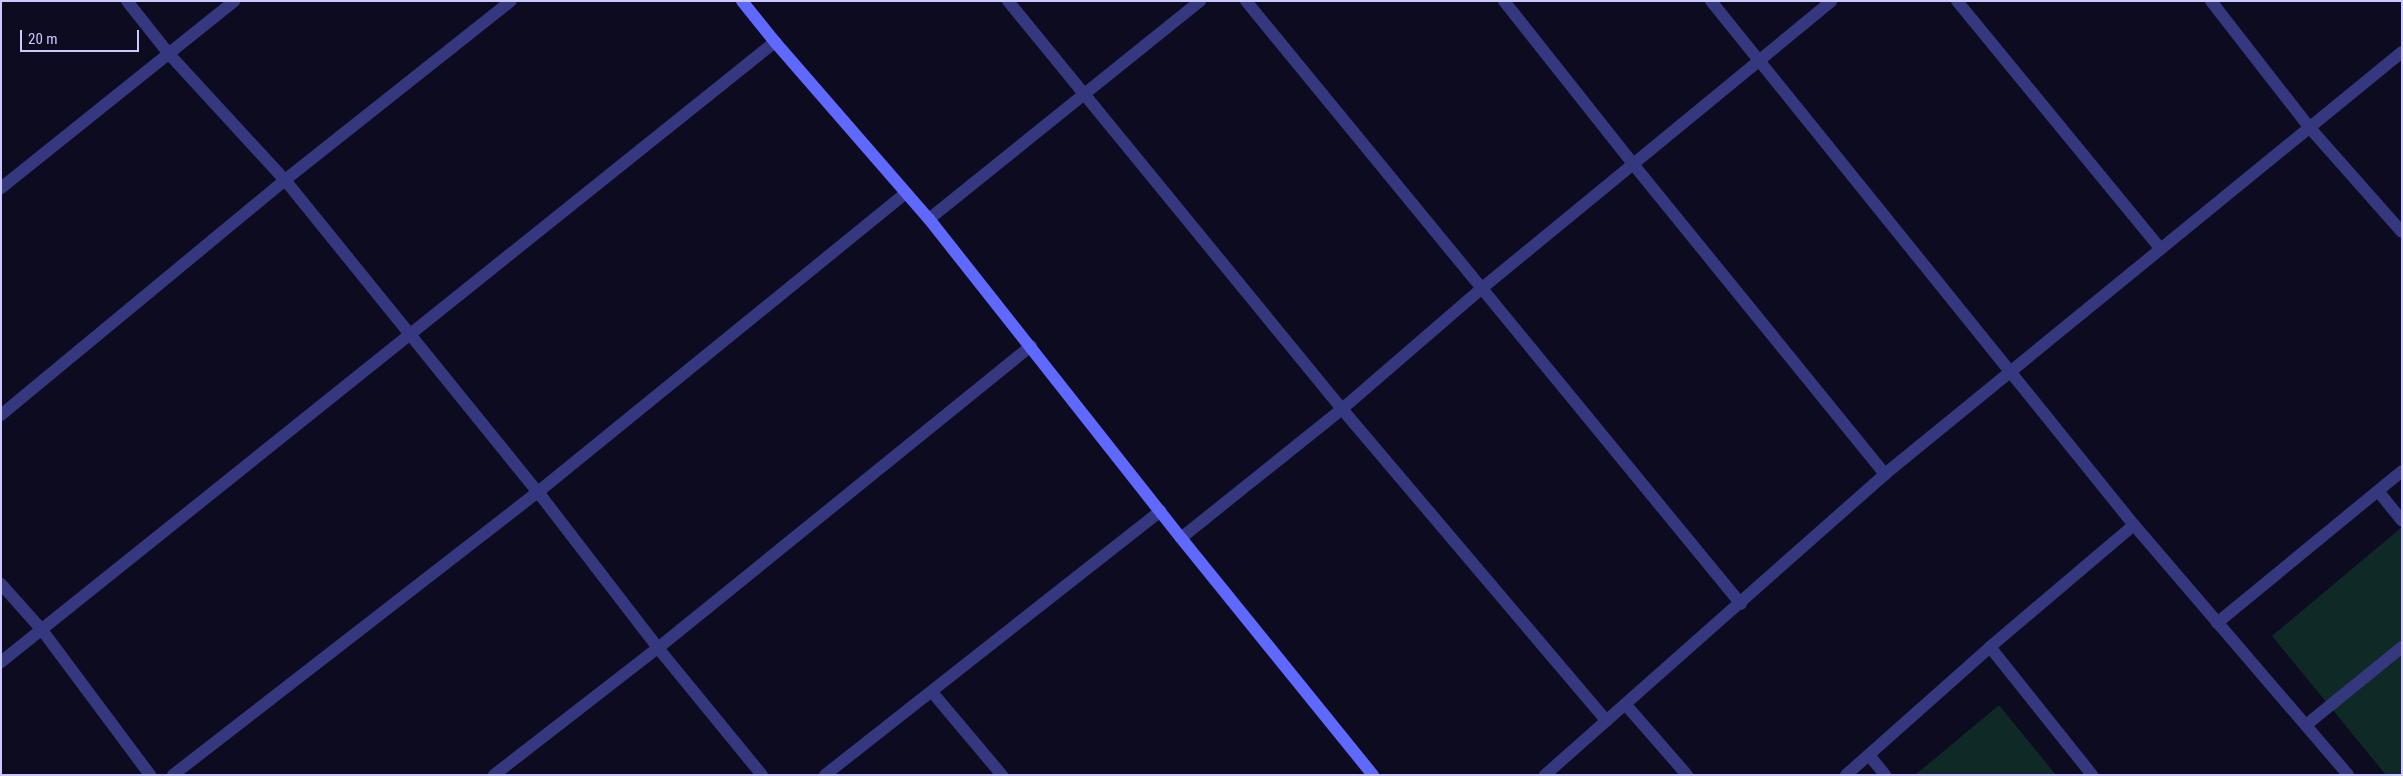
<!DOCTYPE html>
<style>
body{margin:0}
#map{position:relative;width:2403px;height:776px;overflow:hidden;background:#0d0b1f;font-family:"Roboto Condensed",sans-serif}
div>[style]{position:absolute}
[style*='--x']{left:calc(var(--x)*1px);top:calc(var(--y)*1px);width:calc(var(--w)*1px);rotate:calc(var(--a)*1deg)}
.green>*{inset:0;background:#0e2926}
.street>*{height:12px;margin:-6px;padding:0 6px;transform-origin:6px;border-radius:6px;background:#35387f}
.secondary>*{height:12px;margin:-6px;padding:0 6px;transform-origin:6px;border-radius:6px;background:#6069ff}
span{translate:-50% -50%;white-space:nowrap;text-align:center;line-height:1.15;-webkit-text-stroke:5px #0d0b1f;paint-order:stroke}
.frame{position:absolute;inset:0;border:2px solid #cbc9ff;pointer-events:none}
.scale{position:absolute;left:20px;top:30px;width:119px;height:22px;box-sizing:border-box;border:2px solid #cbc9ff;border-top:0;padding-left:6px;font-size:15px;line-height:18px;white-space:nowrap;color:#cbc9ff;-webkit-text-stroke:4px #0d0b1f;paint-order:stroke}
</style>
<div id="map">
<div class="green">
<div style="clip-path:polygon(2402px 527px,2402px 775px,2386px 775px,2272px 636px)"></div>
<div style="clip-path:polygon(1999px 705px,2056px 775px,1915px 775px)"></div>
</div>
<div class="street">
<div style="--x:127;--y:1;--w:68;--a:51.6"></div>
<div style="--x:169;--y:54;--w:171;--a:47.4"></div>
<div style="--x:285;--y:180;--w:402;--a:51"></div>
<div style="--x:538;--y:492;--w:197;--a:52.4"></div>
<div style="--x:658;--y:648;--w:164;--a:50.7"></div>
<div style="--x:1008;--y:1;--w:527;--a:50.7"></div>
<div style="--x:1342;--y:409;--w:409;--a:49.7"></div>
<div style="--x:1246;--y:1;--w:780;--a:50.62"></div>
<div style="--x:1504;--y:1;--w:208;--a:51.6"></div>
<div style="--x:1633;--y:164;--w:400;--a:50.9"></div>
<div style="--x:1711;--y:1;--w:673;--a:51.09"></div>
<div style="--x:2134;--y:525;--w:329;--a:49.4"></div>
<div style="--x:1957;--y:1;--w:321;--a:50.6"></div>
<div style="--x:2211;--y:1;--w:160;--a:52.1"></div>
<div style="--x:2309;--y:127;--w:140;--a:48.5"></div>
<div style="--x:1;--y:188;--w:299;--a:-38.7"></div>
<div style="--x:929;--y:219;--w:348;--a:-38.8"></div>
<div style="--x:1;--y:415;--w:369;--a:-39.6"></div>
<div style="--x:285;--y:180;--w:288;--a:-38.4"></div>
<div style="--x:2378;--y:491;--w:38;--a:51"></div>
<div style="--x:1181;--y:538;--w:206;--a:-38.7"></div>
<div style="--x:1342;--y:409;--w:184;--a:-40.8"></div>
<div style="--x:1481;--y:289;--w:453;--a:-39.4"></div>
<div style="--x:1;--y:584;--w:62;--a:48.3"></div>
<div style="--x:42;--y:630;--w:181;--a:53.3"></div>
<div style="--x:2217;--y:623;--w:239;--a:-39.4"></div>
<div style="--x:1990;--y:647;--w:164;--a:51.4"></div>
<div style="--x:1;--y:662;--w:992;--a:-38.7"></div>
<div style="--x:932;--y:692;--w:109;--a:49.9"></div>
<div style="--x:1626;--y:705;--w:93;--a:48.9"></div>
<div style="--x:2306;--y:725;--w:124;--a:-39.1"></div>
<div style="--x:1869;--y:755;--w:26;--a:51"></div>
<div style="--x:173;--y:775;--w:462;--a:-37.8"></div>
<div style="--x:538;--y:492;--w:473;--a:-39.1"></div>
<div style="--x:494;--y:775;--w:207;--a:-37.8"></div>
<div style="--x:658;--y:648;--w:480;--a:-39"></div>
<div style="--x:825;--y:775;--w:427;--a:-38.2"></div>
<div style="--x:1545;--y:775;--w:454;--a:-41.5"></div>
<div style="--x:1885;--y:474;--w:667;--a:-39.22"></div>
<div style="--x:1846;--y:775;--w:193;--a:-41.6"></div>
<div style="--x:1990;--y:647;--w:189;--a:-40.3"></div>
</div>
<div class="secondary">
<div style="--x:742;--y:1;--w:53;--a:51.2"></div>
<div style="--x:775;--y:42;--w:235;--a:49"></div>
<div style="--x:929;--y:219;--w:407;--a:51.7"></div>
<div style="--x:1181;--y:538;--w:305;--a:51"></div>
</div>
<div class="frame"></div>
<div class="scale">20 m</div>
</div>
